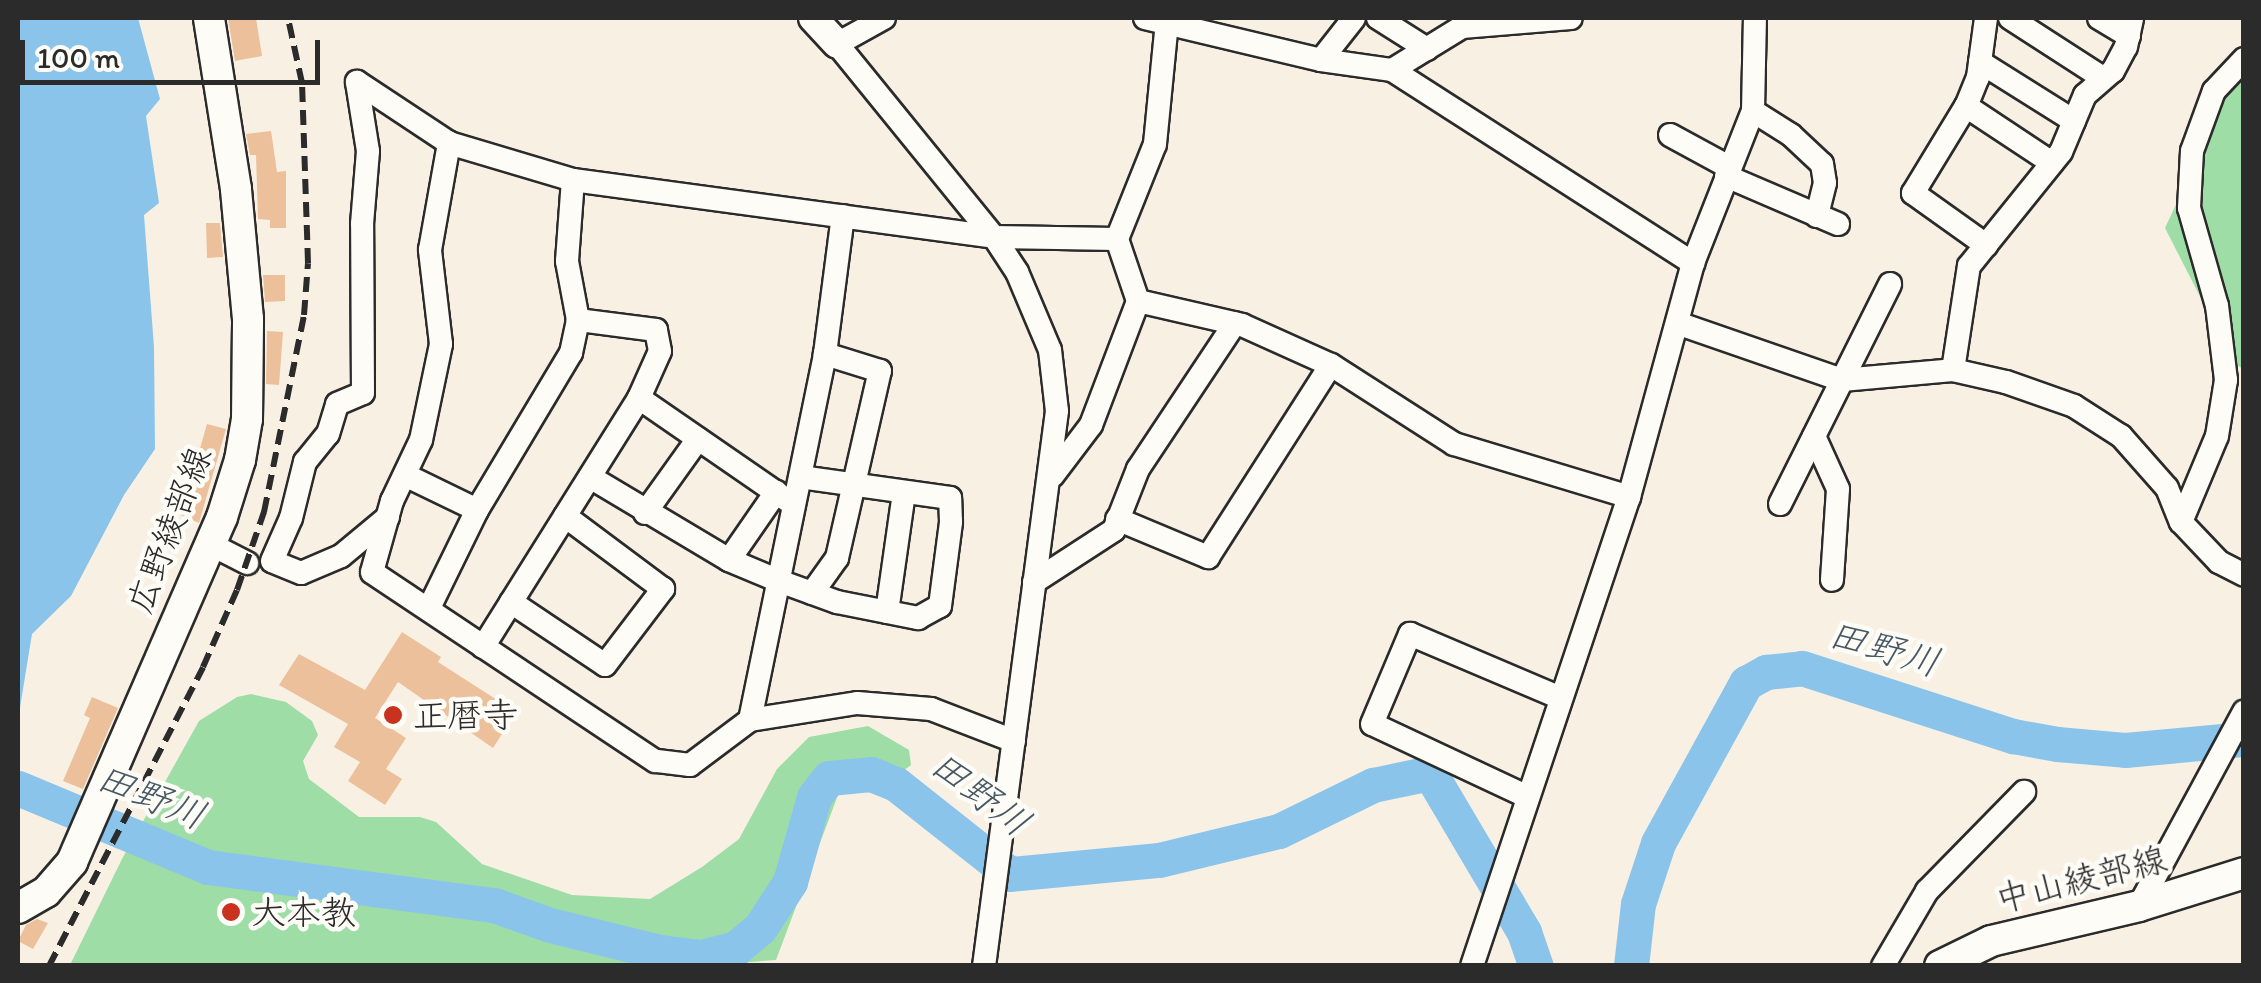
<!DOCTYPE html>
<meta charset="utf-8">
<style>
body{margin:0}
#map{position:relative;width:2261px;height:983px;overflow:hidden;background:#f9f0e4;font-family:Itim,"Klee One",sans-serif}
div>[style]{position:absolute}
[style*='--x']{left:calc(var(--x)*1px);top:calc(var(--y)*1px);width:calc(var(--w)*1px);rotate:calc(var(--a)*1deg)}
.green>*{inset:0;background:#9edda6}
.water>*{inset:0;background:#8bc4ea}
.river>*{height:35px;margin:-17.5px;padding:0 17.5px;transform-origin:17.5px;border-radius:17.5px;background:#8bc4ea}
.building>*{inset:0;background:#ebc09a}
.roads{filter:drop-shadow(2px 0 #2b2b2b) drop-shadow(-2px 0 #2b2b2b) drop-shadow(0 2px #2b2b2b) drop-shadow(0 -2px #2b2b2b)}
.minor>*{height:22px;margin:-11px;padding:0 11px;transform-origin:11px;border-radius:11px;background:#fdfcf7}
.tertiary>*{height:28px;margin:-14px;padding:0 14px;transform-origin:14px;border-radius:14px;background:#fdfcf7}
.secondary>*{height:30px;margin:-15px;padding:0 15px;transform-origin:15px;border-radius:15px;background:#fdfcf7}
.rail>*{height:6px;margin-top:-3px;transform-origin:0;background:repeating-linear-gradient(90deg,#2b2b2b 0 15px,transparent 0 23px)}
.dots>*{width:28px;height:28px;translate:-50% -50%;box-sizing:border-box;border:5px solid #fdfcf7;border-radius:50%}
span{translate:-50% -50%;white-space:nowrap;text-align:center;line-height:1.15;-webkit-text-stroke:9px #fdfcf7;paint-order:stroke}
.street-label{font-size:35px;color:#2b2b2b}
.poi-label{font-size:35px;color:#2b2b2b}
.left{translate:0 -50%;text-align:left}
.water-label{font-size:38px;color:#485964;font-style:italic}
.frame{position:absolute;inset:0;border:20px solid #2b2b2b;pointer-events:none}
.scale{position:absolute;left:20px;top:40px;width:300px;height:45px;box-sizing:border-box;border:5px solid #2b2b2b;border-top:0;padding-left:12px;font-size:30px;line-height:35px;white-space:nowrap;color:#2b2b2b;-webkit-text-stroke:8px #fdfcf7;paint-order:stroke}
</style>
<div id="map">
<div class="green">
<div style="clip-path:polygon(2243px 78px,2243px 369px,2234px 363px,2165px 228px,2230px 89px)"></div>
<div style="clip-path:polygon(251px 694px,286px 702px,312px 721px,318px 735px,303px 761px,309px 779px,359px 817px,420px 817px,436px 822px,482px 864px,572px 895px,650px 899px,702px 867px,739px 839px,777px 769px,809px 737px,868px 726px,909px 750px,911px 765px,899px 774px,856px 763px,838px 795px,776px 960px,701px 966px,70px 965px,122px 859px,199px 721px,237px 697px)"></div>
</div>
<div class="water">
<div style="clip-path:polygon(18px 18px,138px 18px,160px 99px,146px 116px,159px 203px,144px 215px,154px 347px,155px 449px,124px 495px,71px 596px,32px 634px,18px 720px)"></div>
</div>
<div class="river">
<div style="--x:18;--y:788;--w:206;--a:22.6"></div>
<div style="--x:208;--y:867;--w:289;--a:7.6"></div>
<div style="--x:494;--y:905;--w:59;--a:19.7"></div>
<div style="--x:550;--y:925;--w:113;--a:13.8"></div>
<div style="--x:660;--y:952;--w:41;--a:7"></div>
<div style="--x:701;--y:957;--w:36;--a:-14"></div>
<div style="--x:736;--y:948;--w:31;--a:-40"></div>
<div style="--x:760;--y:928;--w:55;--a:-56.9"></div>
<div style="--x:790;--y:882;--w:88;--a:-74.2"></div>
<div style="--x:814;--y:797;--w:24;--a:-52"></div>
<div style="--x:829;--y:778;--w:42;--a:-5.4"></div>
<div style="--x:871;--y:774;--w:27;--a:22"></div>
<div style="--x:896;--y:784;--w:145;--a:38.3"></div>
<div style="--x:1010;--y:874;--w:150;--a:-5.4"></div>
<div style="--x:1159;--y:860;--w:123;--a:-13.6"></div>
<div style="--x:1279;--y:831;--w:105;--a:-26.1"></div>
<div style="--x:1373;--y:785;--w:58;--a:-11.9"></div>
<div style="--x:1430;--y:773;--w:185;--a:59.4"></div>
<div style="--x:1524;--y:932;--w:36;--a:71"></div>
<div style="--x:1631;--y:966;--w:62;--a:-83.6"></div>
<div style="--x:1638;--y:904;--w:64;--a:-71.8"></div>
<div style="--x:1658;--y:843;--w:183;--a:-61.2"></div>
<div style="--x:1746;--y:683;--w:23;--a:-29"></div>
<div style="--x:1766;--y:672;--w:36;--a:-6"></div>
<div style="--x:1802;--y:668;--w:222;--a:17.9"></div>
<div style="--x:2013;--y:736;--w:45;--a:10.3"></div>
<div style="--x:2057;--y:744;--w:68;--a:5"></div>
<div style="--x:2125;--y:750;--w:120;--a:-5.3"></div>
</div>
<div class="building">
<div style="clip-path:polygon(228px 18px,256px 18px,262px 56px,235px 61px)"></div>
<div style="clip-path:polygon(271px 131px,277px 172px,286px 171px,286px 228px,270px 228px,270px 220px,258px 219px,256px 155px,250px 155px,246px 134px)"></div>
<div style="clip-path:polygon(206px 223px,220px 223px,223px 257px,207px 258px)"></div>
<div style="clip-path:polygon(263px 275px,285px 275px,285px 301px,265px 302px)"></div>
<div style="clip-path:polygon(267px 331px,283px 332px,279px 385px,266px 384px)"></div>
<div style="clip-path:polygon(207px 424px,226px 429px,199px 523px,181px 515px)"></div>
<div style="clip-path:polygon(402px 632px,441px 657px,438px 662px,516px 712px,493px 748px,398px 682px,375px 718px,406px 738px,386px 769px,402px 779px,385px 805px,348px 781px,360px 762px,334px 747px,348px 724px,279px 685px,299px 654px,365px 690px)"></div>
<div style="clip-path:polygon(92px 697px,118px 708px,83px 789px,63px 781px,90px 718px,84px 715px)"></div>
<div style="clip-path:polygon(37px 919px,48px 923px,33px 949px,18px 941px,26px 925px)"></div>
</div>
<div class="roads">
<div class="minor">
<div style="--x:884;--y:18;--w:54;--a:151"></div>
<div style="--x:837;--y:44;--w:249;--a:50.9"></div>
<div style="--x:994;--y:237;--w:42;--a:56.7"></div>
<div style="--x:1017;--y:272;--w:85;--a:67.1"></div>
<div style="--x:1050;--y:350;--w:61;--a:83.5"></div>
<div style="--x:1057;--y:411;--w:560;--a:97.49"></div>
<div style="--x:1145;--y:18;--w:181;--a:13.4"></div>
<div style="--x:1321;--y:60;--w:72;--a:8"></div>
<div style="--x:1392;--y:70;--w:358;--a:32.7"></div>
<div style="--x:1378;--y:18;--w:58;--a:32.3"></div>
<div style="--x:1986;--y:18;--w:60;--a:97.7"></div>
<div style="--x:1978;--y:77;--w:31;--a:112"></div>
<div style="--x:1966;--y:106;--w:102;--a:121.3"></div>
<div style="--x:1913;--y:193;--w:90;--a:35.5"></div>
<div style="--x:2010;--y:18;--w:111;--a:32.8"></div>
<div style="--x:2099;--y:18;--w:35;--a:31"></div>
<div style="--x:1321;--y:60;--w:53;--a:-51.8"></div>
<div style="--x:1980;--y:62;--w:111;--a:32.1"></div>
<div style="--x:1392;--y:70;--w:82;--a:-31.6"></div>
<div style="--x:1462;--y:27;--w:109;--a:-4.7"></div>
<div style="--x:1966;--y:106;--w:103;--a:33.5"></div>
<div style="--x:1753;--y:111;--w:45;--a:32.3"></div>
<div style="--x:1791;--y:135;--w:42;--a:43.1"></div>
<div style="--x:1822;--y:164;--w:19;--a:81"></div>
<div style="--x:1825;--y:183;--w:34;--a:104"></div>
<div style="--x:1670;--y:135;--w:67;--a:28.5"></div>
<div style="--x:1726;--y:176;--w:122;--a:23.2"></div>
<div style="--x:1138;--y:301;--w:107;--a:13"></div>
<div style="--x:1242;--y:325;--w:98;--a:24.2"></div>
<div style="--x:1331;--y:365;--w:146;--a:32.7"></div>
<div style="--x:1454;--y:444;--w:183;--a:16.8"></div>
<div style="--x:1677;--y:323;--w:175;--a:19.1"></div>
<div style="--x:1842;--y:380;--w:111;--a:-5.1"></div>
<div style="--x:1953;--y:370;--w:54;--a:12.8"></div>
<div style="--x:2006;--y:382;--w:72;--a:19.4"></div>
<div style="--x:2074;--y:406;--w:56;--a:32.6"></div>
<div style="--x:2121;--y:436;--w:69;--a:48.5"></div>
<div style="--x:2167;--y:488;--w:37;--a:68"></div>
<div style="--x:2181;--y:522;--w:55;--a:46.5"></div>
<div style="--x:2219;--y:562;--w:28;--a:27"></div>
<div style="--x:1953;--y:370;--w:105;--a:-81.3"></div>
<div style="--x:1969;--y:266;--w:146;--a:-51.1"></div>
<div style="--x:2061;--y:152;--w:62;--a:-67.2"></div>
<div style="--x:2085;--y:95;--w:37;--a:-41"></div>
<div style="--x:2113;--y:71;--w:27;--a:-62"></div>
<div style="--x:2126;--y:47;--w:30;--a:-78"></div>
<div style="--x:639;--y:398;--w:188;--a:34.6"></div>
<div style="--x:1814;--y:436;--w:58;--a:65.6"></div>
<div style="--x:1838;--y:489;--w:91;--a:93.8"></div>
<div style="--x:405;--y:475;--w:80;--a:25.9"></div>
<div style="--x:1053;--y:475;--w:63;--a:-52.8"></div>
<div style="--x:1091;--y:425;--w:133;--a:-69.2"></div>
<div style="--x:1138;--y:301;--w:65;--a:-108.7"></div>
<div style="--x:1117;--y:239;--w:102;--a:-68.2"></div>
<div style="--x:1155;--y:144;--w:123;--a:-84.4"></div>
<div style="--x:590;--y:477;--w:162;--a:30.8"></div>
<div style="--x:729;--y:560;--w:54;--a:22.8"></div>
<div style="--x:779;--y:581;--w:62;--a:19.9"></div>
<div style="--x:837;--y:602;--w:83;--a:11.2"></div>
<div style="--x:918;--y:618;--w:25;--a:-29"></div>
<div style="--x:940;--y:606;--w:85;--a:-82.5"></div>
<div style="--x:951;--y:522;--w:24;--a:-92"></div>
<div style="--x:950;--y:498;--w:151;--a:-172"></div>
<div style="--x:1780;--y:504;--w:246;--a:-63.4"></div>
<div style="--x:645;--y:513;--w:91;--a:-54.4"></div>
<div style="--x:388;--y:517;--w:61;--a:140.3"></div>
<div style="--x:341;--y:556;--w:43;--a:157"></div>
<div style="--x:301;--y:573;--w:31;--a:-158"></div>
<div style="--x:272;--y:561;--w:47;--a:-66.2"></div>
<div style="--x:291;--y:518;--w:58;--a:-76"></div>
<div style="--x:305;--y:462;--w:36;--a:-51"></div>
<div style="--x:328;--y:434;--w:31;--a:-73"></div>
<div style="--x:337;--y:404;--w:28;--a:-23"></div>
<div style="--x:363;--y:393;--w:169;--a:-90.3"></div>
<div style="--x:362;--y:224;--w:73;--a:-85.3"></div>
<div style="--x:368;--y:151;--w:70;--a:-99.1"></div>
<div style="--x:357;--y:82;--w:110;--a:33.5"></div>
<div style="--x:1117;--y:519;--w:99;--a:22.7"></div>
<div style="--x:1208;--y:557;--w:228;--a:-57.4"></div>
<div style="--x:2181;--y:522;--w:93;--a:-67.3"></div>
<div style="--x:2217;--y:436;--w:57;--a:-80.9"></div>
<div style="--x:2226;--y:380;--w:75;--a:-96.9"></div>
<div style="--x:2217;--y:306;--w:102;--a:-105.9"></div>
<div style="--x:2189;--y:208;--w:57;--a:-87"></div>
<div style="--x:2192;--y:151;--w:64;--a:-69.9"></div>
<div style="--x:2214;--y:91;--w:44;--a:-46.8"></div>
<div style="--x:208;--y:543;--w:44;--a:27.1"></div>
<div style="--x:729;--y:560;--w:83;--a:-55.3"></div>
<div style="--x:1034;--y:582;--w:95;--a:-33"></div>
<div style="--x:1114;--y:530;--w:66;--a:-68.5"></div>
<div style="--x:1138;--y:469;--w:175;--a:-56.4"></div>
<div style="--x:812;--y:593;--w:43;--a:-54.5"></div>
<div style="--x:837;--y:558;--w:192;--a:-77.1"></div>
<div style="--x:880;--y:371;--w:58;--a:-162.8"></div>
<div style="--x:511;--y:602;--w:113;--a:33.8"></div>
<div style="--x:605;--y:665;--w:96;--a:-52.7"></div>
<div style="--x:663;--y:589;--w:122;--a:-143.3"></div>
<div style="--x:429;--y:608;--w:109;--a:-63.9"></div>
<div style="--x:477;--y:510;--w:183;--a:-59.1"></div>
<div style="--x:571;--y:353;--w:34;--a:-78"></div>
<div style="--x:578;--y:320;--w:60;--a:-100.6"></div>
<div style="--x:567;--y:261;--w:81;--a:-85.8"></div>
<div style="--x:887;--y:612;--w:121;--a:-81.9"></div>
<div style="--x:483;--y:647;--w:294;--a:-57.9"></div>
<div style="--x:639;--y:398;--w:51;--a:-65.9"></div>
<div style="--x:660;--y:351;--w:21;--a:-101"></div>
<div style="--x:656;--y:330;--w:79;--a:-172.7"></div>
<div style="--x:750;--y:720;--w:374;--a:-78.4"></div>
<div style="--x:825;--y:354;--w:139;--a:-82.6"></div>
<div style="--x:1014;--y:741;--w:89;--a:-158.9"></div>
<div style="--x:931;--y:709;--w:74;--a:-175.4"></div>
<div style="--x:857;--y:703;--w:108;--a:171"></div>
<div style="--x:750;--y:720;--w:75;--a:143.1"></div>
<div style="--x:690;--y:765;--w:35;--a:-173"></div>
<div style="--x:655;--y:761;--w:340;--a:-146.3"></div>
<div style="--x:372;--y:572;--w:74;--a:-74.3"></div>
<div style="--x:392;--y:501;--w:68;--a:-64.6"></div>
<div style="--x:421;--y:440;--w:98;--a:-78.2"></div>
<div style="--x:441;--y:344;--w:95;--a:-96.7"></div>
<div style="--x:430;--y:250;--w:109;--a:-79.9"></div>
<div style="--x:449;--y:143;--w:129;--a:16.6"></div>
<div style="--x:573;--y:180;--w:425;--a:7.7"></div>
<div style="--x:994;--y:237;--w:123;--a:0.9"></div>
<div style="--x:1528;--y:797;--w:172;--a:-154.9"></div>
<div style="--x:1372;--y:724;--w:98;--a:-67.1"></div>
<div style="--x:1410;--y:634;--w:164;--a:23"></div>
<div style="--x:2139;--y:906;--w:221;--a:-61.6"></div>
<div style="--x:1472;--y:966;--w:495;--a:-71.5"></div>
<div style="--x:1629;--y:497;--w:243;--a:-74.7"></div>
<div style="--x:1693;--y:263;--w:163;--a:-68.5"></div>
<div style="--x:1753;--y:111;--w:93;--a:-88.8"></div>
<div style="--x:1883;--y:966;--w:87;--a:-59.6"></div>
<div style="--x:1927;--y:891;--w:139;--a:-45.6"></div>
</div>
<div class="tertiary">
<div style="--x:813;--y:18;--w:35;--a:47"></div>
</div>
<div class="secondary">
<div style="--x:18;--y:908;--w:32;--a:-30"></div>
<div style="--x:46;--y:892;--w:40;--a:-49"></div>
<div style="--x:72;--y:862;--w:376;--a:-66.5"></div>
<div style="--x:222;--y:517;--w:60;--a:-72.5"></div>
<div style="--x:240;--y:460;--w:42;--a:-80.3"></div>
<div style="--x:247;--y:419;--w:100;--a:-89.4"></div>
<div style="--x:248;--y:319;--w:131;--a:-95.3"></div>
<div style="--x:236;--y:189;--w:173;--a:-99"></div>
<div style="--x:1940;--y:966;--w:57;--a:-26.1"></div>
<div style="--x:1991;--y:941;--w:152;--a:-13.3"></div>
<div style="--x:2139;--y:906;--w:110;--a:-17.4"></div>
</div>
</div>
<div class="rail">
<div style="--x:49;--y:966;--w:336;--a:-62.7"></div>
<div style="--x:203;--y:667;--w:84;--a:-66.2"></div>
<div style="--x:237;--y:590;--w:83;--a:-70.9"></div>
<div style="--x:264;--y:512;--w:201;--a:-78.5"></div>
<div style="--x:304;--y:315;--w:52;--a:-85.6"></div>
<div style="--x:308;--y:263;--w:180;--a:-91.9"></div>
<div style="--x:302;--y:83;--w:66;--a:-102.2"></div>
</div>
<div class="dots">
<div style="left:393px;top:715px;background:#c8321e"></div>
<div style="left:231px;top:912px;background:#c8321e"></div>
</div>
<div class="street-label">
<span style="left:169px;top:530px;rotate:-69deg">広野綾部線</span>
<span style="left:2081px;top:879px;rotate:-14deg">中山綾部線</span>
</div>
<div class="poi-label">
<span class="left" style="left:413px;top:715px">正暦寺</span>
<span class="left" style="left:251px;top:912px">大本教</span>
</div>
<div class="water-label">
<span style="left:1884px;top:649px;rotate:16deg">田野川</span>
<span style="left:980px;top:794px;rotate:37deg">田野川</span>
<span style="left:151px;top:797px;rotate:22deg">田野川</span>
</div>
<div class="frame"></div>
<div class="scale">100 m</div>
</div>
